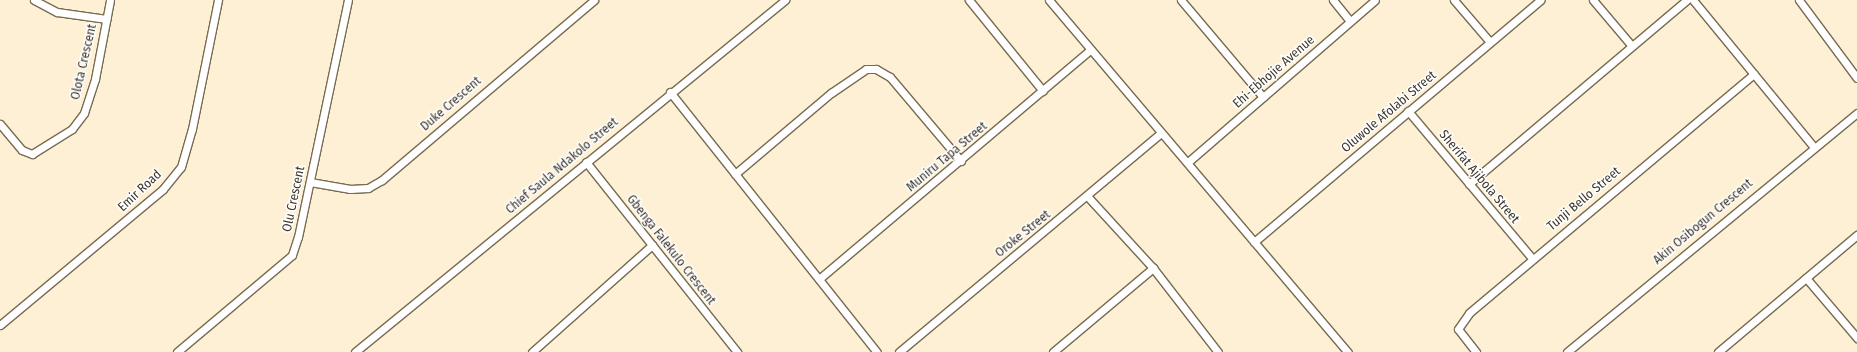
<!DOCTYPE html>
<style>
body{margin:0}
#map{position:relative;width:1857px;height:352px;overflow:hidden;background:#fef0d4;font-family:"Fira Sans Condensed",sans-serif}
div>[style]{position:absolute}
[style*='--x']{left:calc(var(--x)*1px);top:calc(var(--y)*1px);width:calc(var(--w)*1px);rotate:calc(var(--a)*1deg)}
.roads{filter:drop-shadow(1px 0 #786b53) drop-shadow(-1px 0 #786b53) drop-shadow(0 1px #786b53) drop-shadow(0 -1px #786b53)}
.minor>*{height:7px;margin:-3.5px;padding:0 3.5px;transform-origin:3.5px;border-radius:3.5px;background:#fff}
span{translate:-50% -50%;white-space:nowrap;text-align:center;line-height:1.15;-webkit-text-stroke:3px #fff;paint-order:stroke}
.street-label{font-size:13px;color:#3d372c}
</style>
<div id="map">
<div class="roads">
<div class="minor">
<div style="--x:34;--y:0;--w:26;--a:28"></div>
<div style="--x:57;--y:12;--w:50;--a:8"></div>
<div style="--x:969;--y:0;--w:117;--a:50.9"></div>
<div style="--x:1049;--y:0;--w:462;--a:49.7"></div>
<div style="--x:1181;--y:0;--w:127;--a:49.8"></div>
<div style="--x:1333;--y:0;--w:27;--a:51"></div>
<div style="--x:1454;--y:0;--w:55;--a:49.4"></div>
<div style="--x:1593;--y:0;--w:59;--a:49.8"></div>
<div style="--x:1693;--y:0;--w:189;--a:50.6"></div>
<div style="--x:1799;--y:0;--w:97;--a:53.4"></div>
<div style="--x:670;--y:92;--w:332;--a:51.5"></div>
<div style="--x:1408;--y:111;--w:192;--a:49.9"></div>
<div style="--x:0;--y:124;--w:34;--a:50"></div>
<div style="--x:22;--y:150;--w:11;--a:22"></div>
<div style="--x:32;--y:154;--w:47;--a:-32"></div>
<div style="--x:72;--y:129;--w:20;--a:-53"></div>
<div style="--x:84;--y:113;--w:36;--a:-72"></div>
<div style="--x:95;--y:79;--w:80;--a:-79.2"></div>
<div style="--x:586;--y:162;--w:243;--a:51.5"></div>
<div style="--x:1188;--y:162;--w:247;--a:-40.9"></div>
<div style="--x:735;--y:174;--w:126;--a:-40.2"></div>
<div style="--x:831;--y:93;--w:42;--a:-34.4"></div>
<div style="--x:866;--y:69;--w:10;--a:0"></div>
<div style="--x:876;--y:69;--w:16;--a:30"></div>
<div style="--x:890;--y:77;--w:110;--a:49.8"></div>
<div style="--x:310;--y:182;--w:41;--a:9.9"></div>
<div style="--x:350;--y:189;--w:18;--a:-3"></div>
<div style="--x:368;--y:188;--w:16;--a:-30"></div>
<div style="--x:382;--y:180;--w:278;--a:-40.3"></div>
<div style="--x:1469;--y:184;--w:285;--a:-40.2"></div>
<div style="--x:1254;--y:242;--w:375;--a:-40.2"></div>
<div style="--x:1153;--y:268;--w:106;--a:52.3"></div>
<div style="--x:1806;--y:278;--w:79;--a:49.6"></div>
<div style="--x:819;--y:279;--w:355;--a:-40.2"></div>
<div style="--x:0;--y:325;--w:212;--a:-39.8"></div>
<div style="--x:163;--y:189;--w:28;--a:-51"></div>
<div style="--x:181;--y:167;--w:40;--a:-74"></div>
<div style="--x:192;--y:129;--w:132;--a:-78.6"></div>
<div style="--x:177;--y:352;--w:150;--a:-40.1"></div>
<div style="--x:292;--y:255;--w:19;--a:-72"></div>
<div style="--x:298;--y:237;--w:242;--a:-78.1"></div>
<div style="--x:355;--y:352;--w:556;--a:-39.3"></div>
<div style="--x:532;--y:352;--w:161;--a:-41.7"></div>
<div style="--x:899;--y:352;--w:341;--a:-39.9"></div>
<div style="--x:1053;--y:352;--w:131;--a:-40"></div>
<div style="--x:1153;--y:268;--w:96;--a:-132.5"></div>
<div style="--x:1476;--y:352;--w:29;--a:-128"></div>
<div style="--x:1458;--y:329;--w:19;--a:-55"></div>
<div style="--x:1469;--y:313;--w:372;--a:-40"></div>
<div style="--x:1567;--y:352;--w:376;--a:-39.5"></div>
<div style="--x:1718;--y:352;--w:182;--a:-40.1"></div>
</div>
</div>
<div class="street-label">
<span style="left:84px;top:62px;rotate:-77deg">Olota Crescent</span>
<span style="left:1274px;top:72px;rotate:-41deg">Ehi-Ebhojie Avenue</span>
<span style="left:451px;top:104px;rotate:-41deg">Duke Crescent</span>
<span style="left:1389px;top:112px;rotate:-40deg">Oluwole Afolabi Street</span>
<span style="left:947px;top:157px;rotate:-40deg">Muniru Tapa Street</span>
<span style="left:562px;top:166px;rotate:-40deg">Chief Saula Ndakolo Street</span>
<span style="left:1479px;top:177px;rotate:50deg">Sherifat Ajibola Street</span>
<span style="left:140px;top:191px;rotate:-43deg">Emir Road</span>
<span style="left:294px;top:199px;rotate:-78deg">Olu Crescent</span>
<span style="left:1584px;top:199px;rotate:-40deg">Tunji Bello Street</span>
<span style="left:1703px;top:222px;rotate:-40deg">Akin Osibogun Crescent</span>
<span style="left:1023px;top:234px;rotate:-39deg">Oroke Street</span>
<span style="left:671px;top:250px;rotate:52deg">Gbenga Falekulo Crescent</span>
</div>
</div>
